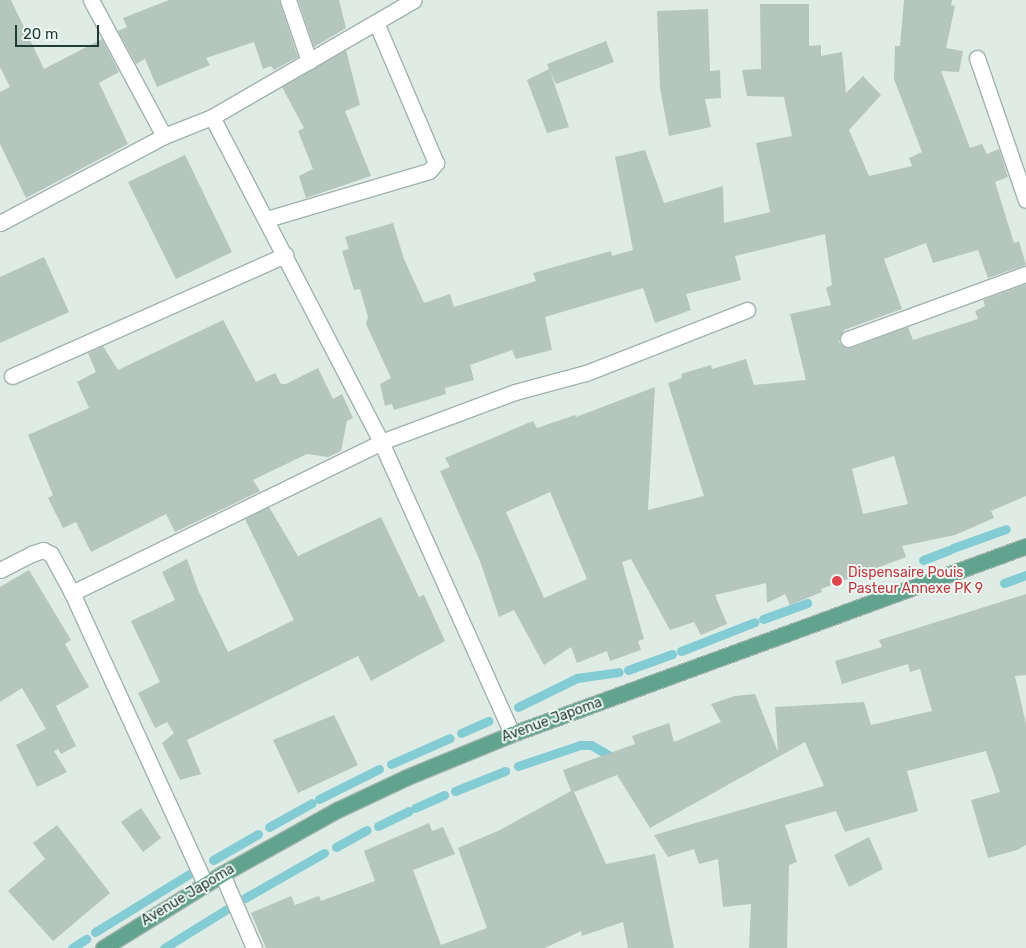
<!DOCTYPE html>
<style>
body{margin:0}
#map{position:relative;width:1026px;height:948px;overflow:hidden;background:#dfebe5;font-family:Rubik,sans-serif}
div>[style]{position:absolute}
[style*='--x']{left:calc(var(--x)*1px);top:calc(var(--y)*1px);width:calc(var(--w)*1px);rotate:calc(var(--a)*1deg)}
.stream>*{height:9px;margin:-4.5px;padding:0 4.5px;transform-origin:4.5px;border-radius:4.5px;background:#84ccd4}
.building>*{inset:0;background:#b4c6be}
.roads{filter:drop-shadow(1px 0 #a2b3ac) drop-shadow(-1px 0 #a2b3ac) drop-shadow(0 1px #a2b3ac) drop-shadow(0 -1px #a2b3ac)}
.minor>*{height:15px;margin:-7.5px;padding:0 7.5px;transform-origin:7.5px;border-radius:7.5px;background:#fff}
.primary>*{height:15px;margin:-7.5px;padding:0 7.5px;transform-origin:7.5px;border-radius:7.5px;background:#61a38e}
.dots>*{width:14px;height:14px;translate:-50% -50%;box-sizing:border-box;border:2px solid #f0f8f3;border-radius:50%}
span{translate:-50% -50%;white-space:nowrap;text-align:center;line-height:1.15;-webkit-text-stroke:4px #f0f8f3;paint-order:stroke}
.health-label{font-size:14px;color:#be3a42}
.left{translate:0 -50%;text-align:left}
.street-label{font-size:14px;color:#1f3c32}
.scale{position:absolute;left:15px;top:25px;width:84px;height:22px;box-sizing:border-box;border:2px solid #1f3c32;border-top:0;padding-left:6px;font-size:15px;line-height:18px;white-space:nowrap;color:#1f3c32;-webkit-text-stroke:4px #f0f8f3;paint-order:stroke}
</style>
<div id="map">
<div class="stream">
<div style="--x:953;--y:548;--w:56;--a:-19.7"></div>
<div style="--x:923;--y:560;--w:28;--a:-21"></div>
<div style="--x:1004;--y:583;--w:23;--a:-20"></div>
<div style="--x:763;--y:619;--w:47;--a:-20"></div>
<div style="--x:681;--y:651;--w:79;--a:-21.4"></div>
<div style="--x:628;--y:670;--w:47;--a:-20"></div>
<div style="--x:518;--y:707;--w:66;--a:-26.2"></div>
<div style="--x:577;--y:678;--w:42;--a:-8.1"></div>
<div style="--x:461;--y:733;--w:30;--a:-24"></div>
<div style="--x:391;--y:764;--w:64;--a:-23.8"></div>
<div style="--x:518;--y:766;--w:65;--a:-18.7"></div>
<div style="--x:580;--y:745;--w:11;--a:0"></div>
<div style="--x:591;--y:745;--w:30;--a:30"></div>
<div style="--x:455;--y:791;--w:54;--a:-21.8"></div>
<div style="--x:319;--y:799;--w:67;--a:-26.6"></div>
<div style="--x:415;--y:808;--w:32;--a:-24"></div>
<div style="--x:378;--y:826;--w:34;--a:-26"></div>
<div style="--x:269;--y:827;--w:49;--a:-29.2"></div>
<div style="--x:336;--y:847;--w:35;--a:-29"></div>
<div style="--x:213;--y:860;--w:52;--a:-30"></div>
<div style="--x:245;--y:898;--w:91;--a:-29.7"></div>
<div style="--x:95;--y:932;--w:113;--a:-31.6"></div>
<div style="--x:72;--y:948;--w:17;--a:-33"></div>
<div style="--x:164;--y:948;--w:74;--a:-31.8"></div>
</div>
<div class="building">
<div style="clip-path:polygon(0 0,11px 0,44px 69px,102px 39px,119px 72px,99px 83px,128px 144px,26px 198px,0 144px,0 92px,10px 87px,0 67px)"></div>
<div style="clip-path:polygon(169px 0,279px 0,298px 57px,274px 70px,271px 66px,263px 69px,254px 42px,206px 58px,210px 65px,157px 87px,145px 59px,136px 64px,118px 31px,127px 27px,123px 18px)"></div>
<div style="clip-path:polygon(298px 0,339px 0,346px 28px,314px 47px)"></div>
<div style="clip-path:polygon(evenodd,904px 0,952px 0,951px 5px,955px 6px,946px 48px,963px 51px,959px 72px,941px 71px,970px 148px,982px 144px,987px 154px,999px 149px,1008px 177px,995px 182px,1014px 243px,1019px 241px,1026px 265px,988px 278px,978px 250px,933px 263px,926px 243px,884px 259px,902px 309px,844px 330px,839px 342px,842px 346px,851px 348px,908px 327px,913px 340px,978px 319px,975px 311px,985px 306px,983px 300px,1026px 284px,1026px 496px,991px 511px,994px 518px,955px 535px,902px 546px,906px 557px,821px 589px,822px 592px,790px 605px,785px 594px,767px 603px,766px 583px,715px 595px,727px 624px,701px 635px,694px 622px,670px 630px,631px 559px,622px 562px,644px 639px,638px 641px,641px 650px,610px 661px,607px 651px,577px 663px,571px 647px,544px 665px,514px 610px,499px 617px,480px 561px,440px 471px,450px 467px,445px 458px,533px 421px,537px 428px,575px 415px,576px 417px,655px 387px,648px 510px,704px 496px,668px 383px,682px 378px,681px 374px,711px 365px,712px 369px,746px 359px,754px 385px,806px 380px,790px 314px,831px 305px,826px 288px,832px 285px,825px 234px,735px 256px,741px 280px,686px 294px,691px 310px,655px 323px,643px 288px,545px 317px,552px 350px,516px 359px,512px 350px,470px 365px,474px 380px,445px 388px,446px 394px,394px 410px,392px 404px,385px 406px,380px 384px,391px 378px,366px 324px,368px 317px,360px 289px,354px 290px,342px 251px,349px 249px,345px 237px,393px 223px,404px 259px,424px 303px,450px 294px,454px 307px,536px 281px,533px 273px,611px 251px,612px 256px,633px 250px,615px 157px,645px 150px,664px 203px,723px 186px,724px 223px,770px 212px,756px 143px,792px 136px,784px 97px,747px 96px,742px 70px,761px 69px,760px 4px,809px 4px,809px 46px,821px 45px,821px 56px,842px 52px,846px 93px,863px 76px,881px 95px,849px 130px,869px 176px,912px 166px,909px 158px,922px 152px,894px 79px,895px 46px,900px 46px,904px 0,894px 456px,908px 504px,863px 514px,852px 469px,894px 456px,904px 0,550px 492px,587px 579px,544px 598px,506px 512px,550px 492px)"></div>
<div style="clip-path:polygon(708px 9px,710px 71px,720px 70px,721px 98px,705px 99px,711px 127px,669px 136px,660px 88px,657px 11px)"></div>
<div style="clip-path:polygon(606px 41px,614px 62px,556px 84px,550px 71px,569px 127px,547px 133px,527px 80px,549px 69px,547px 64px)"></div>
<div style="clip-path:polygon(346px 50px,360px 105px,345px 111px,371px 176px,306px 198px,299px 176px,313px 169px,298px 131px,304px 128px,282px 87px)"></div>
<div style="clip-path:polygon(185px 155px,232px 252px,176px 279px,128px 182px)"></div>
<div style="clip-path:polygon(44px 257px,69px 312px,0 343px,0 277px)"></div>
<div style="clip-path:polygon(223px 320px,256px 382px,275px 373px,281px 384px,286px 384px,318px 368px,333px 399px,342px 394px,353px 418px,347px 421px,341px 451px,328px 457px,307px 454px,253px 480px,260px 491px,175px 532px,166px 514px,91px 552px,76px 522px,63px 528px,48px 498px,53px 495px,28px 435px,89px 408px,77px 382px,96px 372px,88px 353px,103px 346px,118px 370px)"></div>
<div style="clip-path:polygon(269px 507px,298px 556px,381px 517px,419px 597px,424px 595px,445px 641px,371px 681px,358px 656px,187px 740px,201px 774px,180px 780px,162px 743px,174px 733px,167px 722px,155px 728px,138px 693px,160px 682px,131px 621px,175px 600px,162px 572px,187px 559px,198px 590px,228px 652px,294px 620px,245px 519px)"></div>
<div style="clip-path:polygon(29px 570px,71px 640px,65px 644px,89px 687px,56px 706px,76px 746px,61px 754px,58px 749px,54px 751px,67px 772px,37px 787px,16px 745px,46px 729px,22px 688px,0 702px,0 587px)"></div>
<div style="clip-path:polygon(1026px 594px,1026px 675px,1015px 676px,1026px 724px,1026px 845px,1017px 850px,988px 858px,971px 800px,1000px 792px,986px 751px,907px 771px,918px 811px,845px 832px,836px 811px,785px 825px,797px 862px,789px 865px,787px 948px,749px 948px,751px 904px,723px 907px,718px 859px,699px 864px,694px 849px,668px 857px,654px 835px,824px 786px,805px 742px,650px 828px,617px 775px,574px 792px,606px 864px,655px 854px,674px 948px,628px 948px,623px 922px,582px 936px,581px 931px,545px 948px,266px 948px,251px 913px,291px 896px,295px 905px,319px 896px,321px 901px,375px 881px,364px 851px,429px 823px,432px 831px,443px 827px,455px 854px,413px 870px,441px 945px,487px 928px,458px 848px,500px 830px,571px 791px,563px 770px,635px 744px,632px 736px,669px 723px,674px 742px,721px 722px,711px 704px,735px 696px,755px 694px,778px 752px,775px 707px,864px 702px,871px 725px,932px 711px,920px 669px,910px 672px,908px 664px,842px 684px,835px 661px,882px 647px,879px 640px)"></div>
<div style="clip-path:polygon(334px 715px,358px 765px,298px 793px,273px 740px)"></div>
<div style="clip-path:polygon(141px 808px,161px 838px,143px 852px,121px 822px)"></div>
<div style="clip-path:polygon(57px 825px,110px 893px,53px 941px,8px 891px,45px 859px,33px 843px)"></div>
<div style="clip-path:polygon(869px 837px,883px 869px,849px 887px,834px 855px)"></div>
</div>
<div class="roads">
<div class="minor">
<div style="--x:91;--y:0;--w:154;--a:61.8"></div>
<div style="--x:288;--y:0;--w:65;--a:71"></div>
<div style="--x:977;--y:58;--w:150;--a:71"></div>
<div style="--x:212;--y:117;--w:366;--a:62.5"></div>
<div style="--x:381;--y:442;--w:320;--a:65.8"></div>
<div style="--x:267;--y:219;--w:169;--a:-16.5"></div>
<div style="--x:429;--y:171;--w:11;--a:-49"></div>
<div style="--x:436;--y:163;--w:153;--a:-113.1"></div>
<div style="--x:0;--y:223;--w:186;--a:-27.9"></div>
<div style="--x:164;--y:136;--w:52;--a:-21.6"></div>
<div style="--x:212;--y:117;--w:233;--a:-30.1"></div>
<div style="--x:848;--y:339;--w:189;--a:-20.1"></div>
<div style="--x:12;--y:376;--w:299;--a:-23.9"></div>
<div style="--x:0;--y:570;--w:35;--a:-27"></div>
<div style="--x:31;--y:554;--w:13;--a:-18"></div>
<div style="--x:43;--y:550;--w:9;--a:27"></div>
<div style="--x:51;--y:554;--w:44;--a:61.7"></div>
<div style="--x:72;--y:593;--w:320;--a:65.4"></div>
<div style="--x:72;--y:593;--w:344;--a:-26"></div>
<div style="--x:381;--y:442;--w:143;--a:-20.5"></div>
<div style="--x:515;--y:392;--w:73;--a:-15"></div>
<div style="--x:586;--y:373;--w:173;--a:-21.4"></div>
<div style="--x:222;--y:874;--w:81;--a:66.6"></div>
</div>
<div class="primary">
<div style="--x:103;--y:948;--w:140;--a:-31.9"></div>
<div style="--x:222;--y:874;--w:132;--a:-29.1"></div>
<div style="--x:337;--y:810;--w:77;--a:-25.2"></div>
<div style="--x:407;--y:777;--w:113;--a:-22.3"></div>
<div style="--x:512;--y:734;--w:547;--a:-20.09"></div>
</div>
</div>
<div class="dots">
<div style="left:837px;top:581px;background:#e0444e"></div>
</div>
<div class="health-label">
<span class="left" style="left:848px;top:581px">Dispensaire Pouis<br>Pasteur Annexe PK 9</span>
</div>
<div class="street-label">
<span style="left:552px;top:720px;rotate:-20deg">Avenue Japoma</span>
<span style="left:188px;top:895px;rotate:-31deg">Avenue Japoma</span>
</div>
<div class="scale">20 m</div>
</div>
